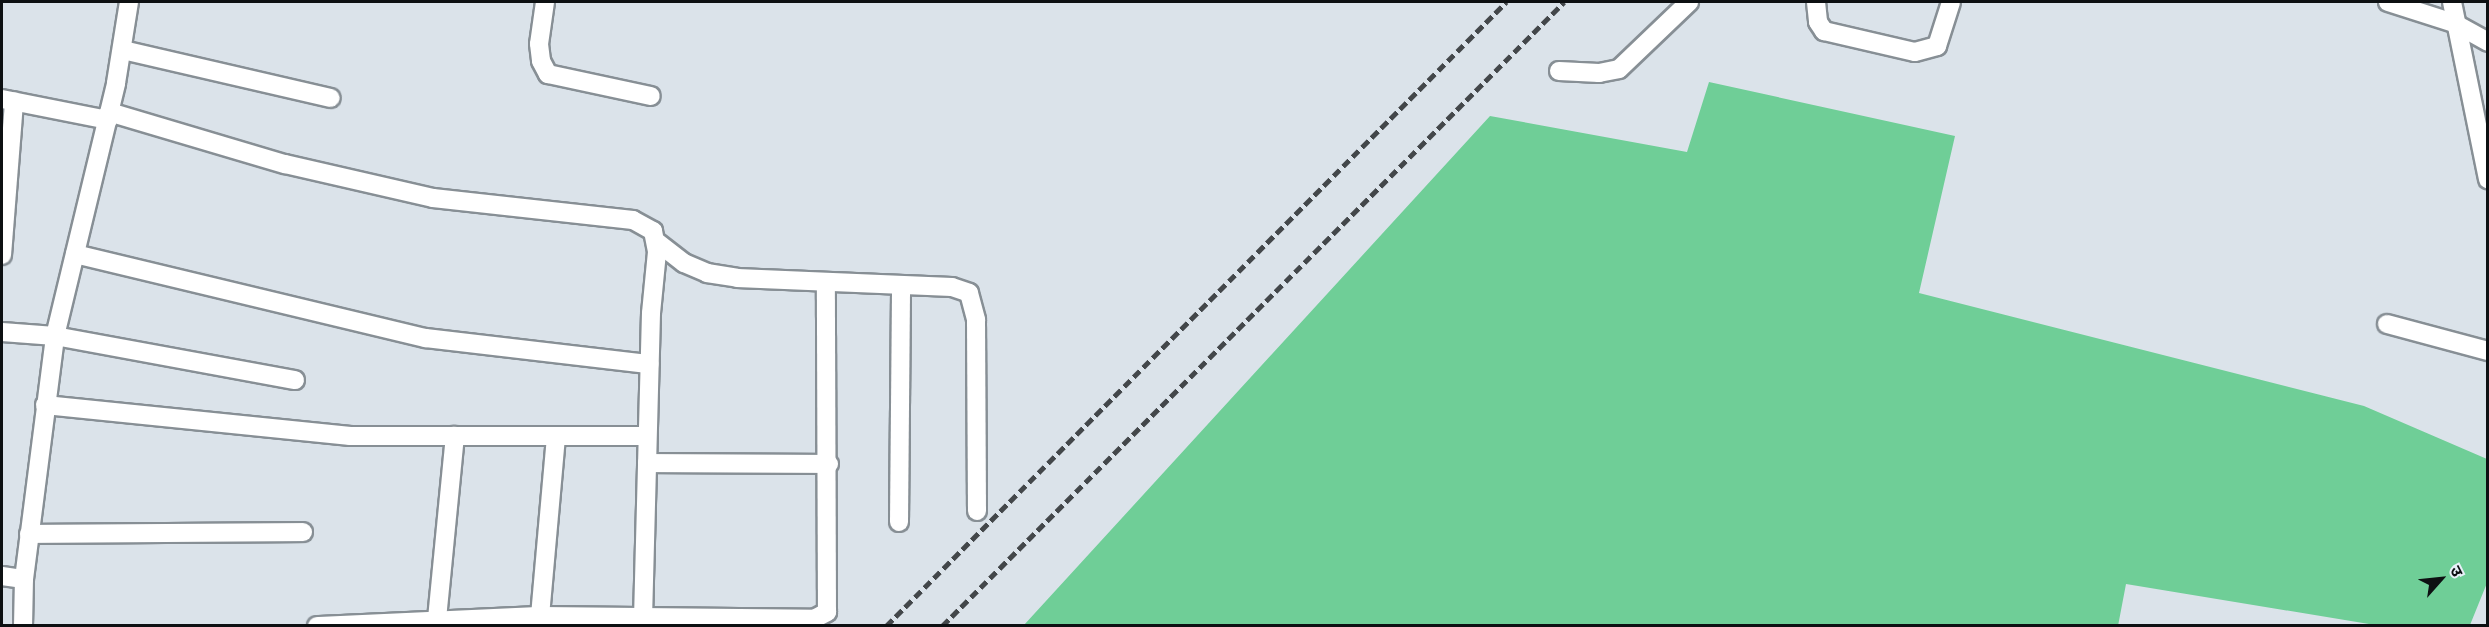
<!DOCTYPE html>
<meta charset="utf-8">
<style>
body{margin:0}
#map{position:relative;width:2489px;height:627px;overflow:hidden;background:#dbe3ea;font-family:Inter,"Noto Sans Devanagari",sans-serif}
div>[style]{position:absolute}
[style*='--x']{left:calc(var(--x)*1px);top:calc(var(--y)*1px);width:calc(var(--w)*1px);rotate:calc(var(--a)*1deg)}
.green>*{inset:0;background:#6fce97}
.roads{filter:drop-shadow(2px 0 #878f95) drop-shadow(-2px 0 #878f95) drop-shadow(0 2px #878f95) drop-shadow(0 -2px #878f95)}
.minor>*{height:18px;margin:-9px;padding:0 9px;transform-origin:9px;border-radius:9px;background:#fff}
.rail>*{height:4.5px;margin-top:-2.25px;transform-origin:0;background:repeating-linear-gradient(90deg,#43474a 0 9px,transparent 0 13.5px)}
span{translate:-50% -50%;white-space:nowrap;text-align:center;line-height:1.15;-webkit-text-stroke:4.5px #e8f0f8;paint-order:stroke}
.frame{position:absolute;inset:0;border:3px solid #0d1012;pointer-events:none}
.north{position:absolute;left:2411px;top:549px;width:60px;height:60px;-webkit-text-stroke:4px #e8f0f8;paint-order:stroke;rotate:63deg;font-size:16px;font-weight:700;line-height:24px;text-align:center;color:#0d1012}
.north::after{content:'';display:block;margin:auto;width:21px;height:27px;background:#0d1012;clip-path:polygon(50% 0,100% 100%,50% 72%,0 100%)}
</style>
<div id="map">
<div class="green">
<div style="clip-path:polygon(1709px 82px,1955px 136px,1919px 293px,2364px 406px,2487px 459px,2487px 583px,2470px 625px,2375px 625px,2126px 584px,2118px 626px,1024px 625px,1490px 116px,1687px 152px)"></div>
</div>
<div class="roads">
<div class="minor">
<div style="--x:545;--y:2;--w:42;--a:98.1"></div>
<div style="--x:539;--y:44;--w:17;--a:83"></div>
<div style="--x:541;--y:61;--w:15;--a:62"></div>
<div style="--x:548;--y:74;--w:105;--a:12.1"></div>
<div style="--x:1816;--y:2;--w:20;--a:84"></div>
<div style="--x:1818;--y:22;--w:11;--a:56"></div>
<div style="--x:1824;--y:31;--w:93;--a:13"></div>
<div style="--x:1915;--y:52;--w:23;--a:-15"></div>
<div style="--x:1937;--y:46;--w:46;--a:-72.3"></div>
<div style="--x:2388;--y:2;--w:69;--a:17.7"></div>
<div style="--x:2454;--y:23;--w:39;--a:29"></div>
<div style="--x:2452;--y:2;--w:181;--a:78.5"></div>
<div style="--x:123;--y:50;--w:213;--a:13"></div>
<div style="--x:1559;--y:71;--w:40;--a:2.9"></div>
<div style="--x:1599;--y:73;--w:20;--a:-11"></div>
<div style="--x:1619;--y:69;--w:97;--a:-43.7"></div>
<div style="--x:2;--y:99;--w:108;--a:11.2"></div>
<div style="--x:109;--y:112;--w:184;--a:16.5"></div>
<div style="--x:285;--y:164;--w:152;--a:12.9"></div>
<div style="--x:433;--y:198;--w:201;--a:6.3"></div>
<div style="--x:633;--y:220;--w:23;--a:29"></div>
<div style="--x:653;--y:231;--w:21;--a:79"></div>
<div style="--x:657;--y:252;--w:61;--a:95.6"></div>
<div style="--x:651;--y:313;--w:302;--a:91.5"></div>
<div style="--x:657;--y:242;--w:34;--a:38"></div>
<div style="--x:684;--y:263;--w:25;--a:23"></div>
<div style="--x:707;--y:273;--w:30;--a:9"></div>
<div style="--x:737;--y:278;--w:215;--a:2.4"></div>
<div style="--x:952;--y:287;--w:18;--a:19"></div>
<div style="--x:969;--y:293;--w:28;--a:75"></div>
<div style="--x:976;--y:320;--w:191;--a:89.7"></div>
<div style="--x:75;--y:254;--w:361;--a:13.5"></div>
<div style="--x:426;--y:338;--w:225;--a:6.7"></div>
<div style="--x:2;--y:255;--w:154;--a:-85.5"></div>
<div style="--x:2387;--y:324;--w:105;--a:15"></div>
<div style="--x:2;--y:332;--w:53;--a:4.3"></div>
<div style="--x:55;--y:336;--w:244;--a:10.4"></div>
<div style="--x:45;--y:405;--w:307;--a:5.8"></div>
<div style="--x:350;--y:436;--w:297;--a:0"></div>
<div style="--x:647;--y:463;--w:182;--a:0.3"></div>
<div style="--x:899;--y:522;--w:237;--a:-89.5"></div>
<div style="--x:29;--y:534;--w:274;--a:-0.4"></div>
<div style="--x:2;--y:576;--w:22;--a:8"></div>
<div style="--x:540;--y:616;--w:274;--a:0.6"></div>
<div style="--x:814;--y:619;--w:15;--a:-28"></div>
<div style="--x:827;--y:612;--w:330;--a:-90.2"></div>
<div style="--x:437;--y:619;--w:184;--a:-84.4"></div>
<div style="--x:23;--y:626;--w:47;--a:-88.8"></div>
<div style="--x:24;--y:579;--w:245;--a:-82.7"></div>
<div style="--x:55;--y:336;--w:260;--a:-76.4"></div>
<div style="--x:116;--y:83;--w:82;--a:-80.9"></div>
<div style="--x:317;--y:626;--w:223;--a:-2.6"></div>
<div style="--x:540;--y:616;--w:180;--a:-84.9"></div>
</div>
</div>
<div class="rail">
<div style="--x:886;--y:626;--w:880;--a:-45.18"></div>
<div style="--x:942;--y:626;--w:881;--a:-45.09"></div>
</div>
<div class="frame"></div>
<div class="north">उ</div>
</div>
